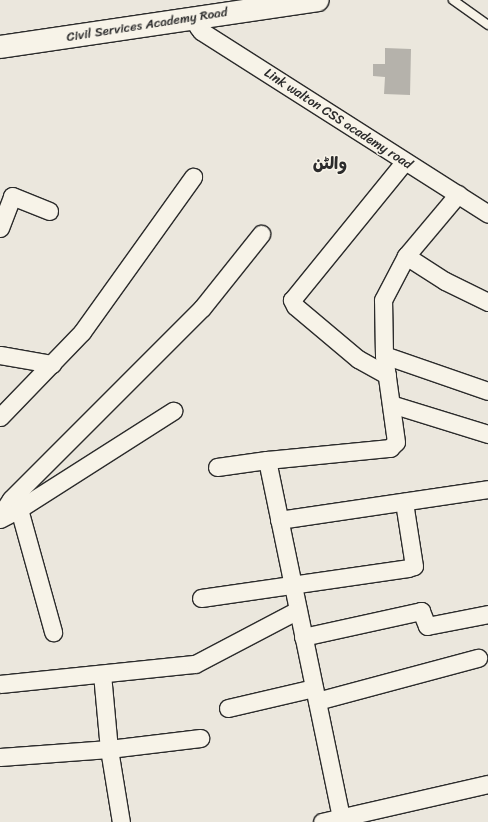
<!DOCTYPE html>
<meta charset="utf-8">
<style>
body{margin:0}
#map{position:relative;width:488px;height:822px;overflow:hidden;background:#ebe7dd;font-family:Sriracha,"Playpen Sans Arabic",sans-serif}
div>[style]{position:absolute}
[style*='--x']{left:calc(var(--x)*1px);top:calc(var(--y)*1px);width:calc(var(--w)*1px);rotate:calc(var(--a)*1deg)}
.building>*{inset:0;background:#b5b2ab}
.roads{filter:drop-shadow(1px 0 #2b2b2b) drop-shadow(-1px 0 #2b2b2b) drop-shadow(0 1px #2b2b2b) drop-shadow(0 -1px #2b2b2b)}
.lane>*{height:8px;margin:-4px;padding:0 4px;transform-origin:4px;border-radius:4px;background:#f7f3e8}
.street>*{height:17px;margin:-8.5px;padding:0 8.5px;transform-origin:8.5px;border-radius:8.5px;background:#f7f3e8}
.secondary>*{height:22px;margin:-11px;padding:0 11px;transform-origin:11px;border-radius:11px;background:#f7f3e8}
span{translate:-50% -50%;white-space:nowrap;text-align:center;line-height:1.15;-webkit-text-stroke:3px #f7f3e8;paint-order:stroke}
.street-label{font-size:13px;color:#2b2b2b}
.district-label{font-size:17px;color:#2b2b2b;font-weight:700}
</style>
<div id="map">
<div class="building">
<div style="clip-path:polygon(385px 48px,411px 49px,410px 95px,384px 94px,385px 77px,373px 76px,373px 64px,385px 64px)"></div>
</div>
<div class="roads">
<div class="lane">
<div style="--x:453;--y:0;--w:43;--a:35.5"></div>
</div>
<div class="street">
<div style="--x:197;--y:18;--w:9;--a:84"></div>
<div style="--x:198;--y:27;--w:5;--a:53"></div>
<div style="--x:201;--y:31;--w:340;--a:32.5"></div>
<div style="--x:0;--y:228;--w:34;--a:-69"></div>
<div style="--x:12;--y:196;--w:40;--a:22"></div>
<div style="--x:406;--y:256;--w:46;--a:32.7"></div>
<div style="--x:445;--y:281;--w:48;--a:26"></div>
<div style="--x:0;--y:355;--w:53;--a:9.8"></div>
<div style="--x:384;--y:355;--w:110;--a:19.1"></div>
<div style="--x:387;--y:375;--w:33;--a:-151"></div>
<div style="--x:358;--y:359;--w:82;--a:-139.9"></div>
<div style="--x:295;--y:306;--w:7;--a:-117"></div>
<div style="--x:292;--y:300;--w:178;--a:-50.9"></div>
<div style="--x:391;--y:404;--w:102;--a:17.2"></div>
<div style="--x:0;--y:417;--w:118;--a:-46"></div>
<div style="--x:82;--y:332;--w:191;--a:-54.4"></div>
<div style="--x:267;--y:460;--w:365;--a:78.3"></div>
<div style="--x:217;--y:467;--w:50;--a:-8"></div>
<div style="--x:267;--y:460;--w:124;--a:-5.6"></div>
<div style="--x:390;--y:448;--w:8;--a:-45"></div>
<div style="--x:396;--y:442;--w:88;--a:-97.9"></div>
<div style="--x:384;--y:355;--w:55;--a:-91"></div>
<div style="--x:383;--y:300;--w:50;--a:-62.4"></div>
<div style="--x:406;--y:256;--w:81;--a:-50"></div>
<div style="--x:19;--y:509;--w:128;--a:74.5"></div>
<div style="--x:0;--y:516;--w:20;--a:-57"></div>
<div style="--x:11;--y:499;--w:270;--a:-45"></div>
<div style="--x:202;--y:308;--w:95;--a:-51.4"></div>
<div style="--x:0;--y:519;--w:21;--a:-28"></div>
<div style="--x:19;--y:509;--w:183;--a:-32.5"></div>
<div style="--x:279;--y:520;--w:211;--a:-8.4"></div>
<div style="--x:201;--y:598;--w:209;--a:-8.2"></div>
<div style="--x:408;--y:568;--w:6;--a:-18"></div>
<div style="--x:414;--y:566;--w:65;--a:-98.9"></div>
<div style="--x:303;--y:637;--w:121;--a:-12.4"></div>
<div style="--x:421;--y:611;--w:16;--a:68"></div>
<div style="--x:427;--y:626;--w:62;--a:-11.1"></div>
<div style="--x:102;--y:674;--w:75;--a:84.7"></div>
<div style="--x:109;--y:749;--w:74;--a:80.7"></div>
<div style="--x:0;--y:684;--w:196;--a:-5.9"></div>
<div style="--x:195;--y:664;--w:116;--a:-27.7"></div>
<div style="--x:317;--y:701;--w:167;--a:-15"></div>
<div style="--x:228;--y:708;--w:88;--a:-13.1"></div>
<div style="--x:0;--y:757;--w:109;--a:-4.2"></div>
<div style="--x:109;--y:749;--w:92;--a:-6.9"></div>
<div style="--x:322;--y:822;--w:170;--a:-12.9"></div>
</div>
<div class="secondary">
<div style="--x:0;--y:47;--w:321;--a:-8.4"></div>
</div>
</div>
<div class="street-label">
<span style="left:147px;top:25px;rotate:-9deg">Civil Services Academy Road</span>
<span style="left:338px;top:119px;rotate:33deg">Link walton CSS academy road</span>
</div>
<div class="district-label">
<span style="left:330px;top:164px">والٹن</span>
</div>
</div>
